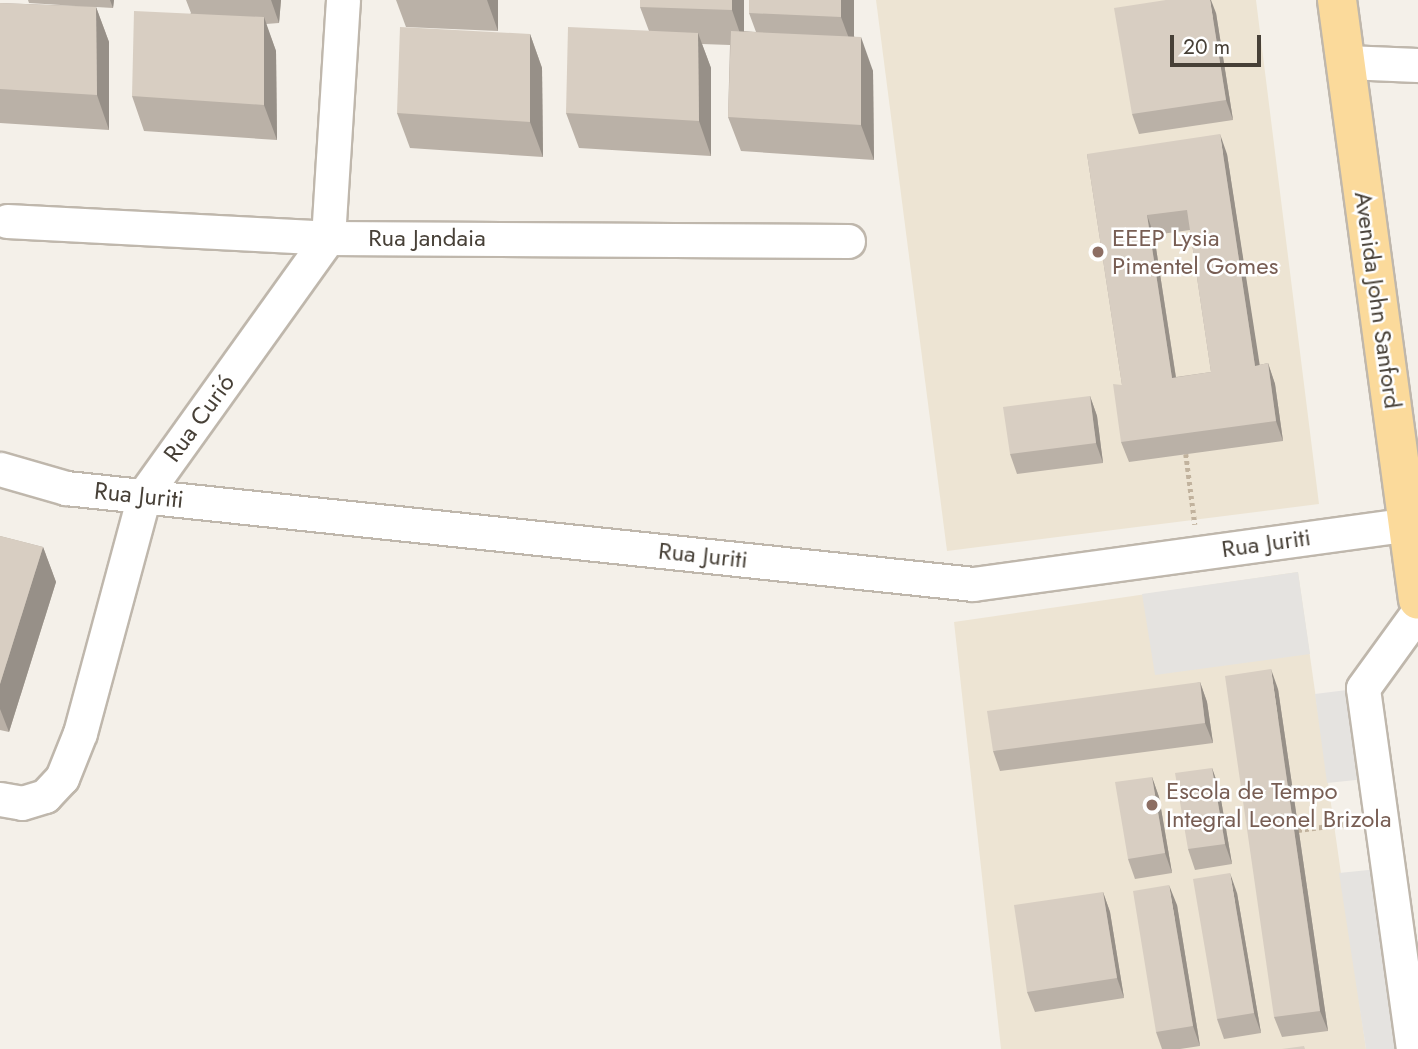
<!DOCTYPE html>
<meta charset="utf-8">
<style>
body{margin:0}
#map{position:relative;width:1418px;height:1049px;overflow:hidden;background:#f4f0e9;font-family:Jost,sans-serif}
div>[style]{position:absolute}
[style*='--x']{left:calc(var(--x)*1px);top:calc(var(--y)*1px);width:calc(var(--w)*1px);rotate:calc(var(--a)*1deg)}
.education>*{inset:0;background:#ede4d3}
.parking>*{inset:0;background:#e5e3e0}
.path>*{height:4.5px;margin-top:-2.25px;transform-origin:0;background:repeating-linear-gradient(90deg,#c1b29d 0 3.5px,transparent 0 7px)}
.roads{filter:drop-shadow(2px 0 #bfb7ac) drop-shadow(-2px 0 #bfb7ac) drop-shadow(0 2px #bfb7ac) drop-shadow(0 -2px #bfb7ac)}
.minor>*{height:33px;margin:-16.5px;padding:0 16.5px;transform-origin:16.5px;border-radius:16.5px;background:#fff}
.major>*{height:38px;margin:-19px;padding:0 19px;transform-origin:19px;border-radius:19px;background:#fbda9b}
.wall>*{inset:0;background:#bab1a7}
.shaded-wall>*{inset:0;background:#979088}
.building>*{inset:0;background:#d8cec2}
.dots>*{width:19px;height:19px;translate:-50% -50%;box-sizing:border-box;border:4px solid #fff;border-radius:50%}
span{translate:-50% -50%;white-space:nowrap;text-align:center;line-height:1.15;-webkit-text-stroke:5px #fff;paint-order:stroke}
.street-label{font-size:24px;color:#474037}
.education-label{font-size:24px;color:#785e54}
.left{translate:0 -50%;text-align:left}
.scale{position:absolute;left:1170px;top:35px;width:91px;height:32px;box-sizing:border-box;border:4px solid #474037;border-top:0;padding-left:9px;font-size:21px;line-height:24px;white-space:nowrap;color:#474037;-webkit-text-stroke:5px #fff;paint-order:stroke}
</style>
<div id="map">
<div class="education">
<div style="clip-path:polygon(876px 0,1256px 0,1319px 504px,947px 551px)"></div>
<div style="clip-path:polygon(1298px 572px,1366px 1049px,1001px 1049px,954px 622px)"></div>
</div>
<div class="parking">
<div style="clip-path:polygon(1298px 572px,1310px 654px,1155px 675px,1142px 594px)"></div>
<div style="clip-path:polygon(1363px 688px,1375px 778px,1327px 783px,1315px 694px)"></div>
<div style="clip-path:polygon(1388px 868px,1413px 1049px,1366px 1049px,1339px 873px)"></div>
</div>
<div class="path">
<div style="--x:1186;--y:454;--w:71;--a:82.7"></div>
<div style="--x:1298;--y:830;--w:55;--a:-7.3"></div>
</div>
<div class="roads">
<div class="minor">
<div style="--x:1345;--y:62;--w:73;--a:2.4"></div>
<div style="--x:7;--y:221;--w:321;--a:3"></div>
<div style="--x:328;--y:238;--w:520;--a:0.33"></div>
<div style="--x:0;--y:469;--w:69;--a:16.1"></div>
<div style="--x:66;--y:488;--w:912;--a:6.04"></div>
<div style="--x:973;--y:584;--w:437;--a:-7.8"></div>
<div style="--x:0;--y:799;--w:22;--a:10"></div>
<div style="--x:22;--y:803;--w:24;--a:-17"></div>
<div style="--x:45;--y:796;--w:25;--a:-47"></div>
<div style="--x:62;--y:778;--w:48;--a:-68.2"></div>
<div style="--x:80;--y:733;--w:246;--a:-74.9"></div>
<div style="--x:144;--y:495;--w:316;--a:-54.4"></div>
<div style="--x:328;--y:238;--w:238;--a:-86.4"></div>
<div style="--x:1413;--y:1049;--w:364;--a:-97.9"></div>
<div style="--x:1363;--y:688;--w:94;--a:-54.1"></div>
</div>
<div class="major">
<div style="--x:1337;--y:0;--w:605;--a:82.31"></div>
</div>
</div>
<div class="wall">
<div style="clip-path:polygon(28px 0,114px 0,113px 8px,96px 7px,109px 42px,109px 130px,0 123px,0 3px,77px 6px,29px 3px)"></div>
<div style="clip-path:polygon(186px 0,281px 0,279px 23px,266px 24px,276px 51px,277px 140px,144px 131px,132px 96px,191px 13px)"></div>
<div style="clip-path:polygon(396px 0,498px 0,498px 31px,406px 27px)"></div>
<div style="clip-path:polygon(744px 0,744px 31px,756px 32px,749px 13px,749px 0,854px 0,854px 36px,873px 71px,874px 160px,741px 151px,728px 117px,730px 45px,702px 44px,711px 68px,711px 156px,579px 148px,566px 113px,649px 31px,640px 7px)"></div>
<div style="clip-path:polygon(1216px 13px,1233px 120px,1139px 134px,1132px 114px)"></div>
<div style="clip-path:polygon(530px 34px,542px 68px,543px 157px,410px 148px,397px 113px)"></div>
<div style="clip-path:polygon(evenodd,1087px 154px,1227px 154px,1259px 365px,1268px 363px,1275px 384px,1283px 441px,1129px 462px,1121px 442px,1122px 385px,1087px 154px,1190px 230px,1211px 372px,1176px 377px,1154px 235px,1190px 230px)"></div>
<div style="clip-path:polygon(1090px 396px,1097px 416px,1103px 463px,1017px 474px,1010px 454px)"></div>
<div style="clip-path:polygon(0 536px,43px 547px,56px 582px,9px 732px,0 730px)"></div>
<div style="clip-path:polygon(1200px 682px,1207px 702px,1213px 743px,1000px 771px,993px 751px)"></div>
<div style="clip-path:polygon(1278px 689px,1328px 1031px,1282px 1037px,1274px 1017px)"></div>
<div style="clip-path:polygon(1212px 768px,1219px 788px,1232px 864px,1195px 870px,1188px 849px)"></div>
<div style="clip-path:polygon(1152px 777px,1159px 797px,1172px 873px,1135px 879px,1128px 859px)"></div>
<div style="clip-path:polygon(1103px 892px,1110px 912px,1124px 998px,1035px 1012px,1027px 992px)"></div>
<div style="clip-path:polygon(1237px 893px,1261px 1033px,1224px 1039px,1217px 1019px)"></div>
<div style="clip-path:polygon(1177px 905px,1200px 1046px,1180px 1049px,1162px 1049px,1156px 1032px)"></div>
</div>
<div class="shaded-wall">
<div style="clip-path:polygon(110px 0,114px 0,113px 8px)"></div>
<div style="clip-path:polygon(271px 0,281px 0,279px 23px)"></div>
<div style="clip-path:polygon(487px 0,498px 0,498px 31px)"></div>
<div style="clip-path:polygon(732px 0,744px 0,744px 45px,732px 10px)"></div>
<div style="clip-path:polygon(841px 0,854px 0,854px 52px,841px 17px)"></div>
<div style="clip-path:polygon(1210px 0,1211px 0,1216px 13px,1233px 120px,1226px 100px)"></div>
<div style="clip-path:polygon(96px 7px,109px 42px,109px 130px,97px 95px)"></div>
<div style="clip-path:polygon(264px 17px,276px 51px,277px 140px,264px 105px)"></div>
<div style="clip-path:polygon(698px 33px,711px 68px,711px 156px,699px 121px)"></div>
<div style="clip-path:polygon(530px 34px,542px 68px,543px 157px,530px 122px)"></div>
<div style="clip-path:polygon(861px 37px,873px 71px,874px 160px,861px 125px)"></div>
<div style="clip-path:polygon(1220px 134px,1227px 154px,1263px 386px,1255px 366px)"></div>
<div style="clip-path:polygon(1147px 215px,1154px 235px,1179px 398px,1172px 378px)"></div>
<div style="clip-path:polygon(1268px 363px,1275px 384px,1283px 441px,1276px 421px)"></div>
<div style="clip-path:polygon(1090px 396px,1097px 416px,1103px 463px,1096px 443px)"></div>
<div style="clip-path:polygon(43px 547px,56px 582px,9px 732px,0 709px,0 684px)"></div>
<div style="clip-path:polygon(1271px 669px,1278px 689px,1328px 1031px,1320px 1011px)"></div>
<div style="clip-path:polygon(1200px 682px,1207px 702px,1213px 743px,1205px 723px)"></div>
<div style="clip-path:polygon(1212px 768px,1219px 788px,1232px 864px,1225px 844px)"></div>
<div style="clip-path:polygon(1152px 777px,1159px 797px,1172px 873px,1165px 853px)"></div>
<div style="clip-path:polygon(1230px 873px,1237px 893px,1261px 1033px,1254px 1013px)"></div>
<div style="clip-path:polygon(1169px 885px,1177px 905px,1200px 1046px,1193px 1026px)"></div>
<div style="clip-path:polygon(1103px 892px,1110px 912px,1124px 998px,1117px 978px)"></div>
</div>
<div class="building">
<div style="clip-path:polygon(640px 0,732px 0,732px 10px,640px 7px)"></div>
<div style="clip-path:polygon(749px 0,841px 0,841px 17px,749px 13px)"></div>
<div style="clip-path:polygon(1166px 0,1210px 0,1226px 100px,1132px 114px,1114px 8px)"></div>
<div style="clip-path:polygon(0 3px,96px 7px,97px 95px,0 89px)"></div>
<div style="clip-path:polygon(134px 11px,264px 17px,264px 105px,132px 96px)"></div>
<div style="clip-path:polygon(400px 27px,530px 34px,530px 122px,397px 113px)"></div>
<div style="clip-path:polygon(568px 27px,698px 33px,699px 121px,566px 113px)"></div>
<div style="clip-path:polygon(731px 31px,861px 37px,861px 125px,728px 117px)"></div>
<div style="clip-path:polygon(evenodd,1220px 134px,1255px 366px,1268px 363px,1276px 421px,1121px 442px,1113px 384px,1122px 385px,1087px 154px,1220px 134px,1187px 210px,1211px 372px,1172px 378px,1147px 215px,1187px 210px)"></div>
<div style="clip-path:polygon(1090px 396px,1096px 443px,1010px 454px,1003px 407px)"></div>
<div style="clip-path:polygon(0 536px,43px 547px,0 684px)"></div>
<div style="clip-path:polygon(1271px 669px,1320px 1011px,1274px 1017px,1225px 676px)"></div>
<div style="clip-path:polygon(1200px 682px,1205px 723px,993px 751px,987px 711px)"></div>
<div style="clip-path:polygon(1212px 768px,1225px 844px,1188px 849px,1175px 773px)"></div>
<div style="clip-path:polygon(1152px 777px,1165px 853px,1128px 859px,1115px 782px)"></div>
<div style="clip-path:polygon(1230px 873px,1254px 1013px,1217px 1019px,1193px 879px)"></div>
<div style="clip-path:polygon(1169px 885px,1193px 1026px,1156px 1032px,1133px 891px)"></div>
<div style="clip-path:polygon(1103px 892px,1117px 978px,1027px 992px,1014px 905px)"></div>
<div style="clip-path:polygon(1304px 1046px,1305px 1049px,1282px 1049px)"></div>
</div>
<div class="dots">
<div style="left:1098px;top:252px;background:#8d6e63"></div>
<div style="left:1152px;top:805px;background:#8d6e63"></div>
</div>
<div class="street-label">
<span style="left:427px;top:238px">Rua Jandaia</span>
<span style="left:1378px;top:300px;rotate:82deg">Avenida John Sanford</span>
<span style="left:199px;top:418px;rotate:-54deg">Rua Curió</span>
<span style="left:139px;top:495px;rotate:6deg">Rua Juriti</span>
<span style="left:1266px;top:543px;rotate:-8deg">Rua Juriti</span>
<span style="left:703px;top:555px;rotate:6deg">Rua Juriti</span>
</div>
<div class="education-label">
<span class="left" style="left:1112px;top:252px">EEEP Lysia<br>Pimentel Gomes</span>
<span class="left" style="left:1166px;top:805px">Escola de Tempo<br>Integral Leonel Brizola</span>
</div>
<div class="scale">20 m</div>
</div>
